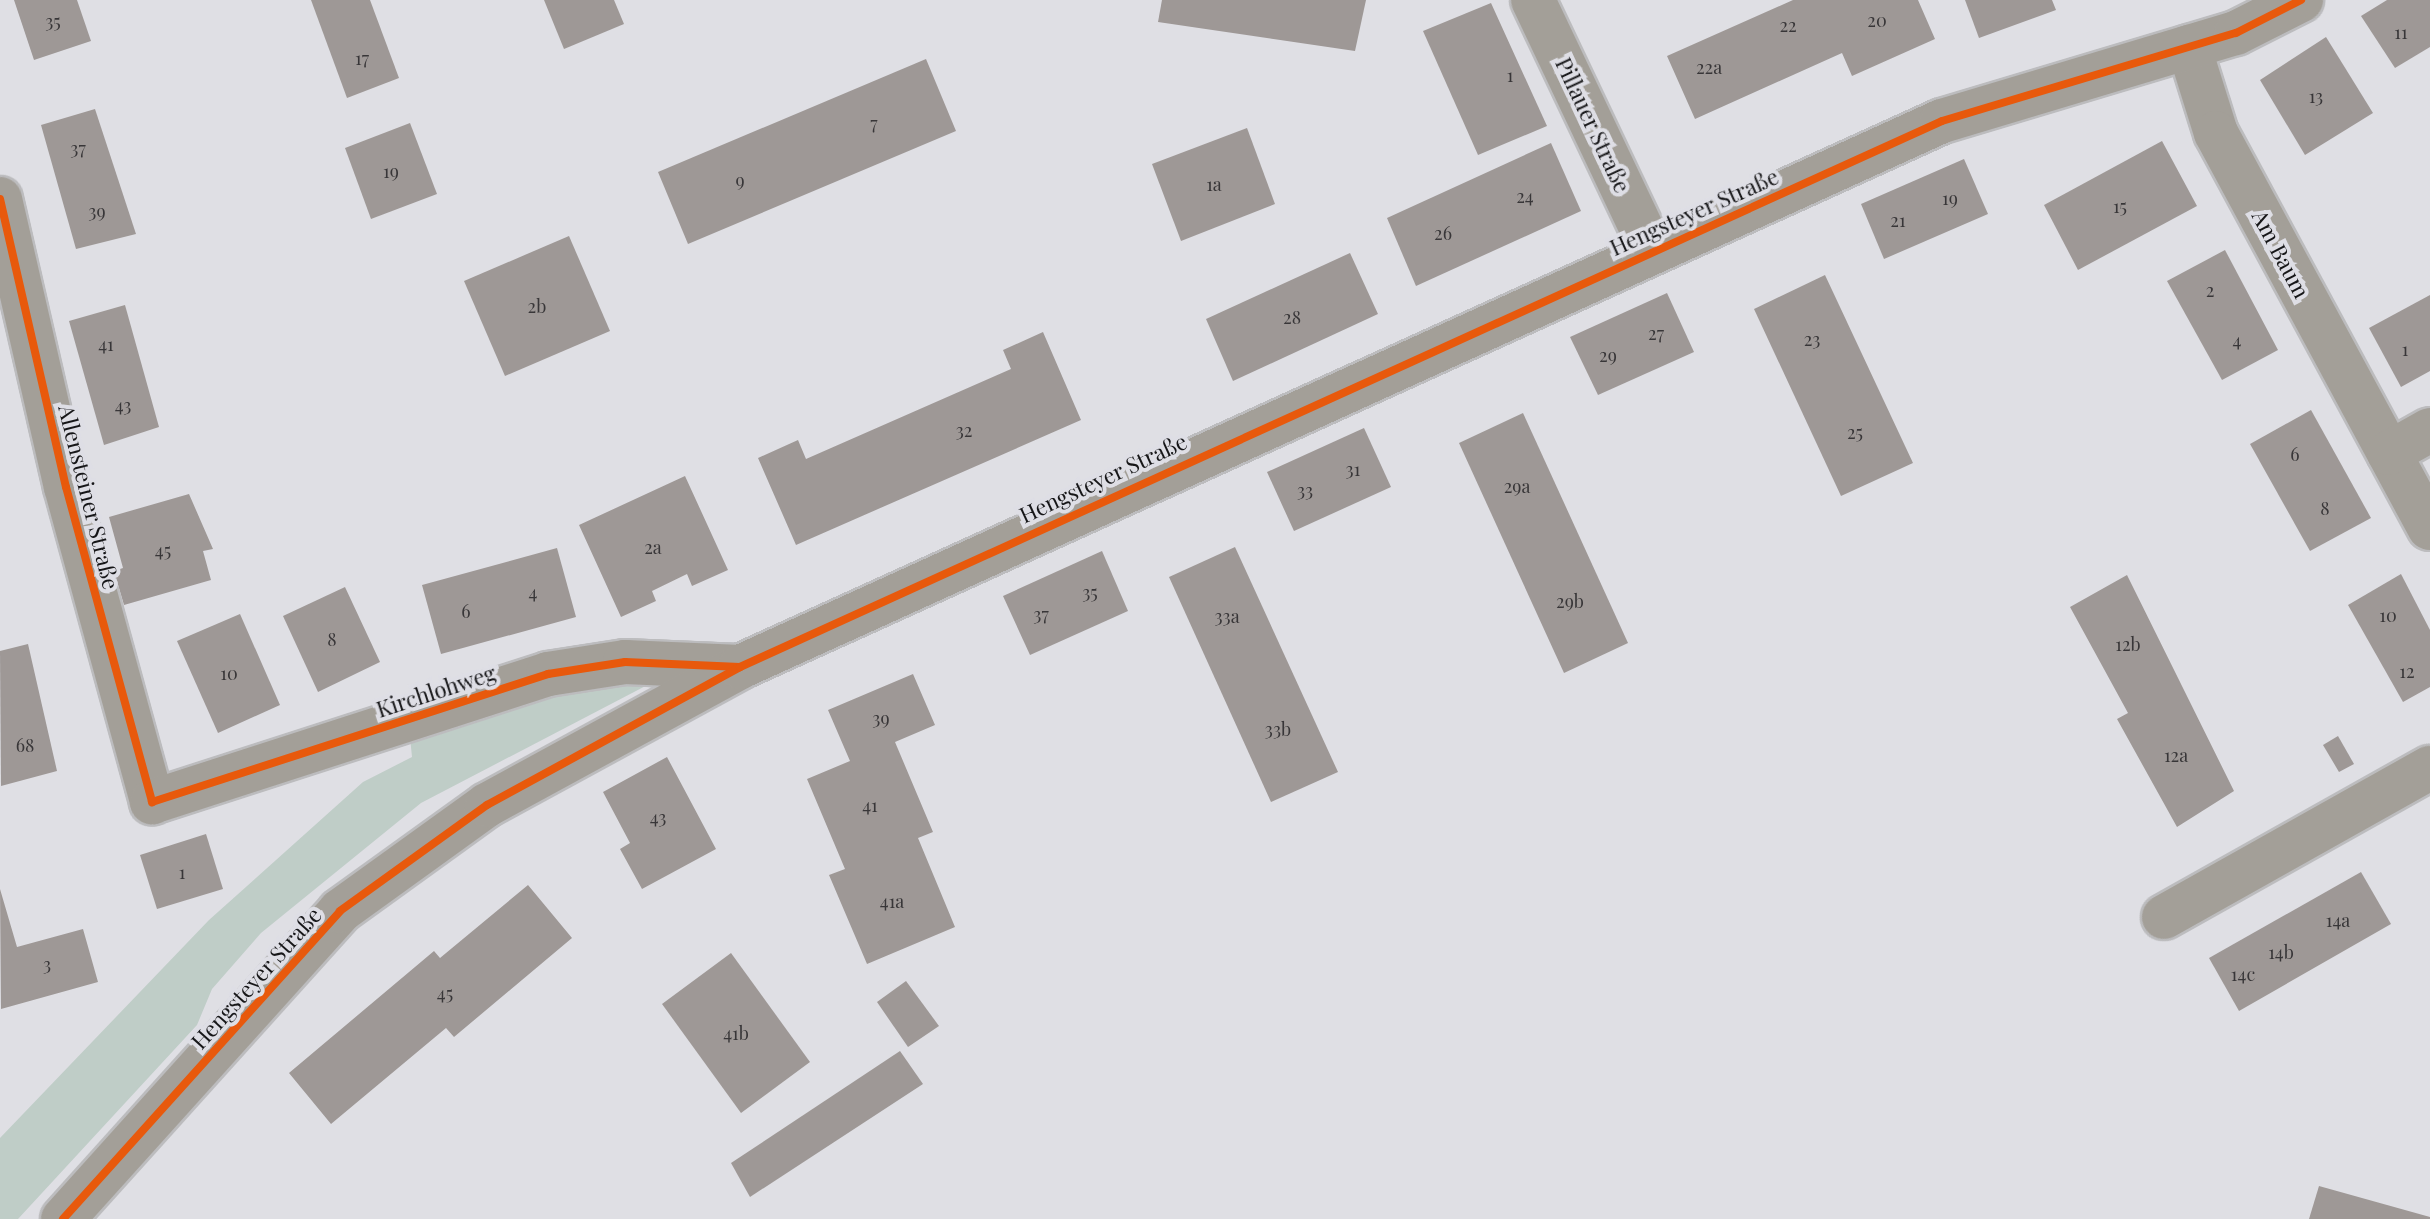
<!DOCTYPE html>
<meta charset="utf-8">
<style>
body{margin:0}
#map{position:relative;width:2430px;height:1219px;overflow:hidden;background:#dfdfe4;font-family:"Playfair Display",serif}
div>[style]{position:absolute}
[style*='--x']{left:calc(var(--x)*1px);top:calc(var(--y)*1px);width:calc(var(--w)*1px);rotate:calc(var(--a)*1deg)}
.green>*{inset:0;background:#bfcdc7}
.building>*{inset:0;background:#9e9896}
.roads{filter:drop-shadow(2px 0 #bcbcbe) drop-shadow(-2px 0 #bcbcbe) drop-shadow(0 2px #bcbcbe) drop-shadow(0 -2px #bcbcbe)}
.minor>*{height:44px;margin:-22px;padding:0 22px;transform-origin:22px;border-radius:22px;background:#a39f98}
.cycleway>*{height:8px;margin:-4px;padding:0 4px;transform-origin:4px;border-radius:4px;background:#e8590c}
span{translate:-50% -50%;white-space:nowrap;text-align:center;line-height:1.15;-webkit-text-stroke:8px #dedee5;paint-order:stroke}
.number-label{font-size:18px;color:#383638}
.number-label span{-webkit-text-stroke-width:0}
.street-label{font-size:22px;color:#161618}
</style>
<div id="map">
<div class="green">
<div style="clip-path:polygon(657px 680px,421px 803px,261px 933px,212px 989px,197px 1025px,18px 1219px,0 1219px,0 1138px,209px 920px,363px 782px,412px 757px,410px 737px,537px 695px)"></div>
</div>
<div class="building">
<div style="clip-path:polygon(14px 0,77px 0,91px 41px,34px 60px)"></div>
<div style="clip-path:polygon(311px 0,370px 0,399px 78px,347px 98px)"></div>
<div style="clip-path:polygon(544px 0,614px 0,624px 24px,564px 49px)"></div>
<div style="clip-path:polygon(1162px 0,1366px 0,1355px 51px,1158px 22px)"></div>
<div style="clip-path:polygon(1793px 0,1918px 0,1935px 39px,1852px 76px,1842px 53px,1695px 119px,1667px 56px)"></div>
<div style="clip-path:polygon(1965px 0,2052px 0,2056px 10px,1979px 38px)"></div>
<div style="clip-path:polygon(2387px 0,2430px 0,2430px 47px,2395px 68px,2361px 16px)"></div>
<div style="clip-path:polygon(1491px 3px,1547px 126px,1478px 155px,1423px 31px)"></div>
<div style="clip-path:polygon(2326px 37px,2373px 113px,2305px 155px,2260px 80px)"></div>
<div style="clip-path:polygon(926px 59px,956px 131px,688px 244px,658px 172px)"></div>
<div style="clip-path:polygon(95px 109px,136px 234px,76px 249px,41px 125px)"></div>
<div style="clip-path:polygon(410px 123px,437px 194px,371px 219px,345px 148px)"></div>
<div style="clip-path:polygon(1247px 128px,1275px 204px,1181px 241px,1152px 164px)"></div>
<div style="clip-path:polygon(2162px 141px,2197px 206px,2078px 270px,2044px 205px)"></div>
<div style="clip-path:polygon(1551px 143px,1581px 211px,1416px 286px,1387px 218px)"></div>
<div style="clip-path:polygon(1964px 159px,1988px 214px,1884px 259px,1861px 204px)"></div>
<div style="clip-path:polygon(569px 236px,610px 331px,505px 376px,464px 281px)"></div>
<div style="clip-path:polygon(2225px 250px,2278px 350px,2222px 380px,2167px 281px)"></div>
<div style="clip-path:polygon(1350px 253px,1378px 314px,1233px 381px,1206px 319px)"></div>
<div style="clip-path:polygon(1825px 275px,1913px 463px,1841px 496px,1754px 309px)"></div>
<div style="clip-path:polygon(1667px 293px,1694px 352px,1598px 395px,1570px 337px)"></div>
<div style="clip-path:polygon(2430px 295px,2430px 371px,2401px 387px,2369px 328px)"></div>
<div style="clip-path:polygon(125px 305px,159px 427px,104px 445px,69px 321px)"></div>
<div style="clip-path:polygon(1043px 332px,1081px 420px,796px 545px,758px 458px,798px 440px,806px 459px,1011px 369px,1003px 350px)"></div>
<div style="clip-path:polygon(2311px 410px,2371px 518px,2310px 551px,2250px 444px)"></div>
<div style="clip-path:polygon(1523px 413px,1628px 643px,1564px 673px,1459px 443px)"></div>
<div style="clip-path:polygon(1364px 428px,1391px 487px,1294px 531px,1267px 472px)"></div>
<div style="clip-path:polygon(685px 476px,728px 570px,692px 586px,687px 574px,652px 591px,656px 601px,621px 617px,579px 525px)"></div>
<div style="clip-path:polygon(189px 494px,213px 549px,203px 551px,211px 580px,124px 605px,114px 571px,123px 568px,109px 517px)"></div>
<div style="clip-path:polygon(1235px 547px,1338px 772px,1271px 802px,1169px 577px)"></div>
<div style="clip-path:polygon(557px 548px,576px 617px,441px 654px,422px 585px)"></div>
<div style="clip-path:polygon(1102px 551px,1128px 611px,1030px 655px,1003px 596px)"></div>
<div style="clip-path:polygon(2401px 574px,2430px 630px,2430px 687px,2403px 702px,2348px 605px)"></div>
<div style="clip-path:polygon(2127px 575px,2234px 791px,2177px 827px,2117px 719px,2128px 713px,2070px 607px)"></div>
<div style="clip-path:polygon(345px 587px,380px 662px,318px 692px,283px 616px)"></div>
<div style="clip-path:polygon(240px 614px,280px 705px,218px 733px,177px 641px)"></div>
<div style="clip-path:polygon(28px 644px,57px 771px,1px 786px,0 651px)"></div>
<div style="clip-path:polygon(913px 674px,935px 725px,895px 742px,933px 832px,918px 838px,955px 927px,867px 964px,829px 875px,845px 869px,807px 779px,850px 761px,828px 710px)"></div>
<div style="clip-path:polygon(2338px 736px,2354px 764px,2339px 772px,2323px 745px)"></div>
<div style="clip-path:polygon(667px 757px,716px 849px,642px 889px,620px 849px,630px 843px,603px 792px)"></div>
<div style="clip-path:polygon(206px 834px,223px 889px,157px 909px,140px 855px)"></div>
<div style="clip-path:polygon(2361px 872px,2391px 924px,2239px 1011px,2209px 958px)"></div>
<div style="clip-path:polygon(528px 885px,572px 938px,454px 1037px,446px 1028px,331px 1124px,289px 1073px,434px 951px,440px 958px)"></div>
<div style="clip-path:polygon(0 889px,17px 947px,83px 929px,98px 982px,1px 1009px)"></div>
<div style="clip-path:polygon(731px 953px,810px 1062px,741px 1113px,662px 1004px)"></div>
<div style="clip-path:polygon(906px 981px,939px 1026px,908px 1047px,877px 1002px)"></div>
<div style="clip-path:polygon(900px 1051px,923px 1084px,750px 1197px,731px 1163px)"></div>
<div style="clip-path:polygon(2319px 1186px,2430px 1217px,2430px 1219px,2309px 1219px)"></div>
</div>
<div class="roads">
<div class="minor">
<div style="--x:1533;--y:0;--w:278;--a:64.6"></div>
<div style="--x:2189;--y:47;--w:90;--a:72.6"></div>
<div style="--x:2216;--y:133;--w:449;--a:61.6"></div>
<div style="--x:0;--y:199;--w:295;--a:77.1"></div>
<div style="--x:66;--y:487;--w:327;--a:74.7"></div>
<div style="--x:152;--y:802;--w:416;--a:-17.9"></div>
<div style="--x:548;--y:674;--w:78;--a:-8.9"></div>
<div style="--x:625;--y:662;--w:115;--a:2.5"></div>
<div style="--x:2389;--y:453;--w:47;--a:-29.3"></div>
<div style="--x:2164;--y:917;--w:305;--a:-29.3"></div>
<div style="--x:63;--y:1219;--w:414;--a:-48"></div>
<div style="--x:340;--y:911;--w:181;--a:-35.8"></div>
<div style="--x:487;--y:805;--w:288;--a:-28.6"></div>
<div style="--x:740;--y:667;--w:1320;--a:-24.43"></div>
<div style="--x:1942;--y:121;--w:307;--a:-16.7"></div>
<div style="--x:2236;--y:33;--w:73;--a:-26.9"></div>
</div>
</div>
<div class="cycleway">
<div style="--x:0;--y:199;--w:295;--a:77.1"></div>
<div style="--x:66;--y:487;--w:327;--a:74.7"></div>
<div style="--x:152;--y:802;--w:416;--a:-17.9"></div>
<div style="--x:548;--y:674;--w:78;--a:-8.9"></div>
<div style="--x:625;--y:662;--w:115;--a:2.5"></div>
<div style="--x:63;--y:1219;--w:414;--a:-48"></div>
<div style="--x:340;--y:911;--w:181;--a:-35.8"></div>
<div style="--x:487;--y:805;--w:288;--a:-28.6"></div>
<div style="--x:740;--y:667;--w:1320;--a:-24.43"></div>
<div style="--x:1942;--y:121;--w:307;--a:-16.7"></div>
<div style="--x:2236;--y:33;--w:73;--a:-26.9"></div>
</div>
<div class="number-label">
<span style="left:1877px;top:20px">20</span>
<span style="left:53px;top:21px">35</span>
<span style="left:1788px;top:25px">22</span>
<span style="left:2401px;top:32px">11</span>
<span style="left:362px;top:58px">17</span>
<span style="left:1709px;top:67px">22a</span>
<span style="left:1510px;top:75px">1</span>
<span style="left:2316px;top:96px">13</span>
<span style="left:874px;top:123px">7</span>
<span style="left:78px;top:148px">37</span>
<span style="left:391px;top:171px">19</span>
<span style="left:740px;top:180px">9</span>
<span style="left:1214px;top:184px">1a</span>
<span style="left:1525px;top:196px">24</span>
<span style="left:1950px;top:198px">19</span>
<span style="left:2120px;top:206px">15</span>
<span style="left:97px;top:211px">39</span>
<span style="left:1898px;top:220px">21</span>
<span style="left:1443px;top:233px">26</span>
<span style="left:2210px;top:290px">2</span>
<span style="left:537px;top:306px">2b</span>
<span style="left:1292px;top:317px">28</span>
<span style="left:1656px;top:333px">27</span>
<span style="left:1812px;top:339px">23</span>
<span style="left:2237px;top:340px">4</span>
<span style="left:106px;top:344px">41</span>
<span style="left:2405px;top:349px">1</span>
<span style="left:1608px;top:355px">29</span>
<span style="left:123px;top:405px">43</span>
<span style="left:964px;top:430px">32</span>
<span style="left:1855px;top:432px">25</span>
<span style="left:2295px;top:454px">6</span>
<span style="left:1353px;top:469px">31</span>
<span style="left:1517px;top:486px">29a</span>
<span style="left:1305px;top:490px">33</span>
<span style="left:2325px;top:508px">8</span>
<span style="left:653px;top:547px">2a</span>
<span style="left:163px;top:550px">45</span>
<span style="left:533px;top:592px">4</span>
<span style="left:1090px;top:592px">35</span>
<span style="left:1570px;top:601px">29b</span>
<span style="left:466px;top:611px">6</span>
<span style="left:1041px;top:614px">37</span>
<span style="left:2388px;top:615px">10</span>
<span style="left:1227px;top:616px">33a</span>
<span style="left:332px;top:639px">8</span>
<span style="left:2128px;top:644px">12b</span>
<span style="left:2407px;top:671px">12</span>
<span style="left:229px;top:673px">10</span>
<span style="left:881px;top:718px">39</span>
<span style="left:1278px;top:729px">33b</span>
<span style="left:25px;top:745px">68</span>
<span style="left:2176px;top:755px">12a</span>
<span style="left:870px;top:805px">41</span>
<span style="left:658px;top:817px">43</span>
<span style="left:182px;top:872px">1</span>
<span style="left:892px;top:901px">41a</span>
<span style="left:2338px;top:920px">14a</span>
<span style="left:2281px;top:952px">14b</span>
<span style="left:47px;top:964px">3</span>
<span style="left:2243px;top:974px">14c</span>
<span style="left:445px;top:993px">45</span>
<span style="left:736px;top:1033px">41b</span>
</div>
<div class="street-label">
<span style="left:1593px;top:125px;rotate:65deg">Pillauer Straße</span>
<span style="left:1694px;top:212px;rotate:-24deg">Hengsteyer Straße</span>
<span style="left:2281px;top:254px;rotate:62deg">Am Baum</span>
<span style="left:1103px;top:478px;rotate:-25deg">Hengsteyer Straße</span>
<span style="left:89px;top:497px;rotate:76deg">Allensteiner Straße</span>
<span style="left:436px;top:691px;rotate:-18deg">Kirchlohweg</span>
<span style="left:256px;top:978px;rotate:-48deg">Hengsteyer Straße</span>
</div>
</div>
